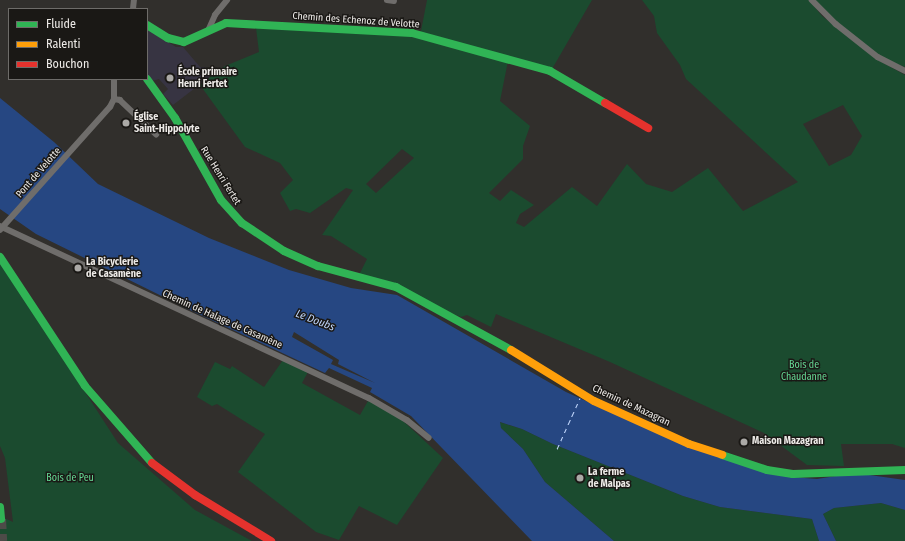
<!DOCTYPE html>
<meta charset="utf-8">
<style>
body{margin:0}
#map{position:relative;width:905px;height:541px;overflow:hidden;background:#312f2c;font-family:"Fira Sans Condensed",sans-serif}
div>[style]{position:absolute}
[style*='--x']{left:calc(var(--x)*1px);top:calc(var(--y)*1px);width:calc(var(--w)*1px);rotate:calc(var(--a)*1deg)}
.education>*{inset:0;background:#373442}
.green>*{inset:0;background:#1b4b2f}
.water>*{inset:0;background:#264782}
.ferry>*{height:1px;margin-top:-0.5px;transform-origin:0;background:repeating-linear-gradient(90deg,#c0d6fc 0 5px,transparent 0 9px)}
.highway-tunnel>*{height:10px;margin-top:-5px;transform-origin:0;background:repeating-linear-gradient(90deg,#4d4b48 0 10px,transparent 0 15px)}
.street>*{height:5.5px;margin:-2.75px;padding:0 2.75px;transform-origin:2.75px;border-radius:2.75px;background:#6f6d6b}
.fast>*{height:8px;margin:-4px;padding:0 4px;transform-origin:4px;border-radius:4px;background:#30b455}
.slow>*{height:8px;margin:-4px;padding:0 4px;transform-origin:4px;border-radius:4px;background:#ff9f0a}
.jam>*{height:8px;margin:-4px;padding:0 4px;transform-origin:4px;border-radius:4px;background:#e5322d}
.dots>*{width:11px;height:11px;translate:-50% -50%;box-sizing:border-box;border:2px solid #1a1815;border-radius:50%}
span{translate:-50% -50%;white-space:nowrap;text-align:center;line-height:1.15;-webkit-text-stroke:3px #1a1815;paint-order:stroke}
.street-label{font-size:10px;color:#edeae7}
.poi-label{font-size:10px;color:#edeae7;font-weight:700}
.left{translate:0 -50%;text-align:left}
.park-label{font-size:10px;color:#65d994}
.water-label{font-size:11px;color:#c0d6fc;font-style:italic}
.legend{position:absolute;left:8px;top:8px;width:140px;height:72px;box-sizing:border-box;background:#1a1815;border:1px solid #6e6c69;margin:0;padding:5px 7px;list-style:none;font-size:12px;color:#edeae7}
.legend li{display:flex;align-items:center;gap:8px;height:20px}
.legend b{width:20px;border:1px solid #6e6c69}
</style>
<div id="map">
<div class="education">
<div style="clip-path:polygon(147px 29px,176px 47px,183px 47px,200px 67px,205px 67px,212px 75px,173px 105px,163px 94px,168px 89px,159px 79px,152px 81px,147px 75px)"></div>
</div>
<div class="green">
<div style="clip-path:polygon(evenodd,427px 0,592px 0,552px 69px,509px 56px,500px 101px,530px 126px,523px 146px,523px 159px,489px 193px,500px 201px,511px 190px,534px 205px,520px 214px,516px 223px,524px 227px,572px 187px,597px 206px,627px 164px,646px 184px,672px 192px,708px 168px,743px 211px,798px 182px,686px 79px,680px 65px,657px 33px,654px 16px,642px 0,809px 0,822px 16px,878px 60px,905px 75px,905px 448px,892px 444px,841px 444px,844px 466px,807px 465px,764px 433px,610px 362px,496px 314px,491px 327px,467px 315px,461px 317px,359px 275px,367px 259px,331px 236px,322px 235px,353px 190px,346px 188px,310px 213px,296px 209px,290px 211px,280px 193px,293px 180px,280px 163px,245px 147px,200px 85px,225px 66px,259px 52px,256px 28px,364px 33px,421px 31px,427px 0,843px 105px,862px 136px,851px 155px,829px 166px,803px 124px,843px 105px,427px 0,402px 149px,414px 158px,376px 193px,366px 184px,402px 149px)"></div>
<div style="clip-path:polygon(813px 0,905px 0,905px 67px,878px 57px,822px 12px)"></div>
<div style="clip-path:polygon(0 261px,118px 443px,195px 510px,252px 541px,0 541px,0 516px,13px 522px,5px 458px,0 446px)"></div>
<div style="clip-path:polygon(283px 360px,308px 372px,302px 383px,360px 415px,368px 401px,378px 405px,402px 420px,443px 458px,397px 525px,359px 506px,339px 540px,316px 532px,238px 472px,265px 434px,217px 404px,212px 406px,197px 397px,215px 362px,230px 369px,232px 366px,264px 387px)"></div>
<div style="clip-path:polygon(499px 422px,522px 429px,553px 444px,683px 496px,720px 507px,812px 519px,819px 541px,614px 541px,545px 482px,523px 449px,501px 428px)"></div>
<div style="clip-path:polygon(881px 503px,905px 510px,905px 541px,836px 541px,823px 514px,834px 508px)"></div>
</div>
<div class="water">
<div style="clip-path:polygon(evenodd,0 98px,54px 142px,98px 184px,209px 238px,289px 270px,351px 288px,397px 295px,566px 392px,682px 444px,792px 477px,817px 479px,855px 473px,905px 480px,905px 510px,881px 503px,834px 508px,823px 514px,836px 541px,819px 541px,812px 519px,720px 507px,683px 496px,553px 444px,522px 429px,500px 422px,501px 428px,523px 449px,545px 482px,614px 541px,532px 541px,411px 416px,370px 392px,372px 388px,329px 368px,325px 373px,188px 309px,36px 234px,0 209px,0 98px,294px 332px,339px 360px,338px 364px,375px 383px,331px 364px,333px 360px,292px 337px,294px 332px)"></div>
</div>
<div class="ferry">
<div style="--x:557;--y:449;--w:56;--a:-65.7"></div>
</div>
<div class="highway-tunnel">
<div style="--x:1;--y:519;--w:22;--a:87"></div>
</div>
<div class="street">
<div style="--x:387;--y:0;--w:7;--a:8"></div>
<div style="--x:812;--y:0;--w:34;--a:45"></div>
<div style="--x:836;--y:24;--w:53;--a:38.2"></div>
<div style="--x:878;--y:57;--w:30;--a:27"></div>
<div style="--x:133;--y:9;--w:9;--a:-84"></div>
<div style="--x:208;--y:31;--w:17;--a:-66"></div>
<div style="--x:215;--y:15;--w:19;--a:-51"></div>
<div style="--x:114;--y:99;--w:6;--a:9"></div>
<div style="--x:120;--y:100;--w:50;--a:43.4"></div>
<div style="--x:0;--y:226;--w:407;--a:25"></div>
<div style="--x:369;--y:398;--w:44;--a:30.1"></div>
<div style="--x:407;--y:420;--w:28;--a:39"></div>
<div style="--x:0;--y:230;--w:165;--a:-48.2"></div>
<div style="--x:110;--y:107;--w:9;--a:-63"></div>
<div style="--x:114;--y:99;--w:20;--a:-90"></div>
</div>
<div class="fast">
<div style="--x:147;--y:25;--w:25;--a:32"></div>
<div style="--x:168;--y:38;--w:16;--a:14"></div>
<div style="--x:184;--y:42;--w:46;--a:-24.3"></div>
<div style="--x:226;--y:23;--w:186;--a:3.1"></div>
<div style="--x:412;--y:33;--w:143;--a:15.4"></div>
<div style="--x:550;--y:71;--w:64;--a:30.2"></div>
<div style="--x:147;--y:79;--w:48;--a:54.3"></div>
<div style="--x:175;--y:118;--w:94;--a:60.7"></div>
<div style="--x:221;--y:200;--w:31;--a:48"></div>
<div style="--x:242;--y:223;--w:50;--a:33.7"></div>
<div style="--x:284;--y:251;--w:37;--a:24"></div>
<div style="--x:318;--y:266;--w:81;--a:15.1"></div>
<div style="--x:396;--y:287;--w:131;--a:28.7"></div>
<div style="--x:0;--y:257;--w:154;--a:56.6"></div>
<div style="--x:85;--y:386;--w:102;--a:49"></div>
<div style="--x:722;--y:455;--w:47;--a:18.4"></div>
<div style="--x:767;--y:470;--w:26;--a:9"></div>
<div style="--x:793;--y:474;--w:112;--a:-2"></div>
<div style="--x:0;--y:507;--w:12;--a:85"></div>
</div>
<div class="slow">
<div style="--x:511;--y:350;--w:97;--a:31.6"></div>
<div style="--x:594;--y:401;--w:104;--a:24.4"></div>
<div style="--x:689;--y:444;--w:35;--a:18"></div>
</div>
<div class="jam">
<div style="--x:605;--y:103;--w:50;--a:30.2"></div>
<div style="--x:152;--y:463;--w:54;--a:36.7"></div>
<div style="--x:195;--y:495;--w:89;--a:31.2"></div>
</div>
<div class="dots">
<div style="left:170px;top:78px;background:#aba9a6"></div>
<div style="left:126px;top:123px;background:#aba9a6"></div>
<div style="left:78px;top:268px;background:#aba9a6"></div>
<div style="left:744px;top:442px;background:#aba9a6"></div>
<div style="left:580px;top:478px;background:#aba9a6"></div>
</div>
<div class="street-label">
<span style="left:356px;top:21px;rotate:4deg">Chemin des Echenoz de Velotte</span>
<span style="left:39px;top:173px;rotate:-49deg">Pont de Velotte</span>
<span style="left:220px;top:176px;rotate:58deg">Rue Henri Fertet</span>
<span style="left:222px;top:320px;rotate:24deg">Chemin de Halage de Casamène</span>
<span style="left:631px;top:406px;rotate:25deg">Chemin de Mazagran</span>
</div>
<div class="poi-label">
<span class="left" style="left:178px;top:78px">École primaire<br>Henri Fertet</span>
<span class="left" style="left:134px;top:123px">Église<br>Saint-Hippolyte</span>
<span class="left" style="left:86px;top:268px">La Bicyclerie<br>de Casamène</span>
<span class="left" style="left:752px;top:442px">Maison Mazagran</span>
<span class="left" style="left:588px;top:478px">La ferme<br>de Malpas</span>
</div>
<div class="park-label">
<span style="left:804px;top:371px">Bois de<br>Chaudanne</span>
<span style="left:70px;top:479px">Bois de Peu</span>
</div>
<div class="water-label">
<span style="left:315px;top:321px;rotate:21deg">Le Doubs</span>
</div>
<ul class="legend">
<li><b style="height:5px;background:#30b455"></b>Fluide</li>
<li><b style="height:5px;background:#ff9f0a"></b>Ralenti</li>
<li><b style="height:5px;background:#e5322d"></b>Bouchon</li>
</ul>
</div>
